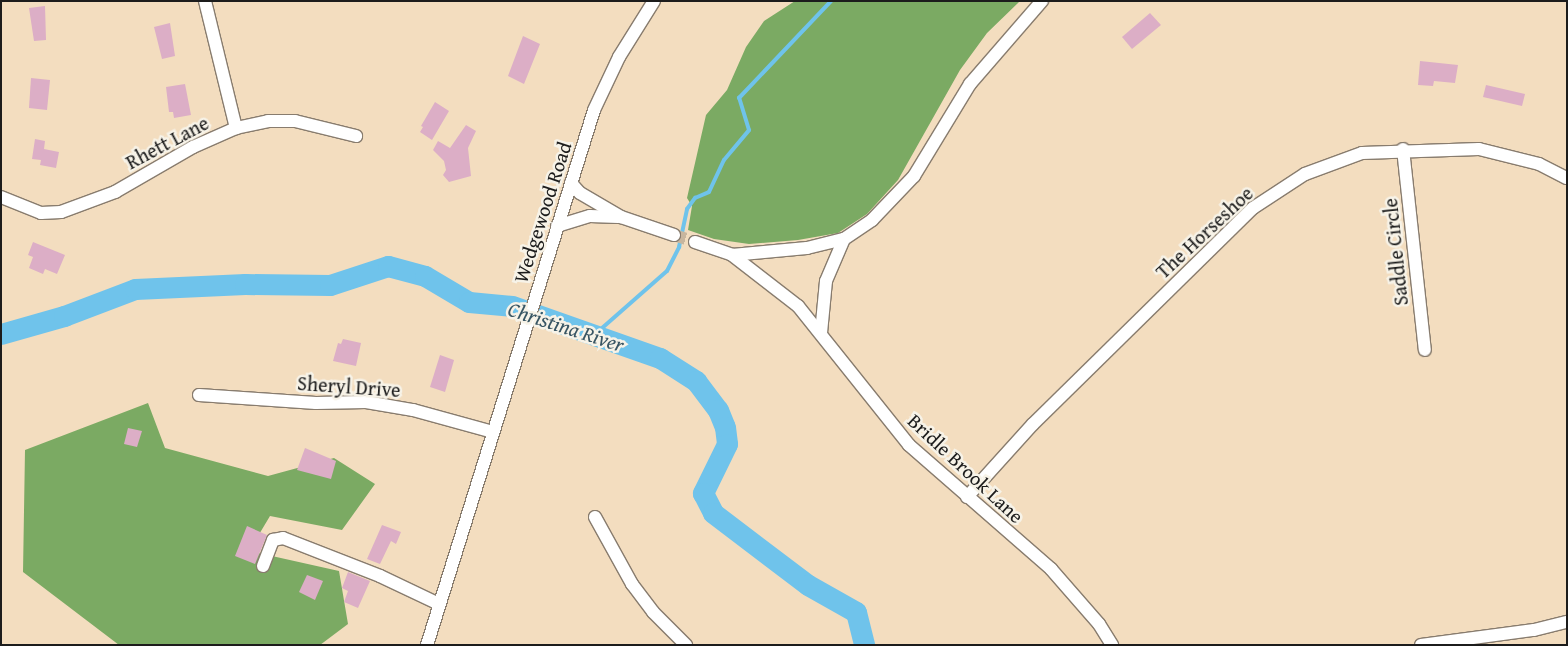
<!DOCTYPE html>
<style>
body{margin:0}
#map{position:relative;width:1568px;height:646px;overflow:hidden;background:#f3ddbf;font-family:"Gentium Book Plus",serif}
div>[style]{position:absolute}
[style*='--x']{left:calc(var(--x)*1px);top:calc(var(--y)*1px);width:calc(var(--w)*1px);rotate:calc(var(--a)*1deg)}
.forest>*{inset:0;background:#7baa63}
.stream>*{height:4px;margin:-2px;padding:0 2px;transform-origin:2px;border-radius:2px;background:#6fc3eb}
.river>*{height:21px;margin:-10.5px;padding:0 10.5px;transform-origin:10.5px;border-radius:10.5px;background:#6fc3eb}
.building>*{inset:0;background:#dcaec6}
.minor-tunnel>*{height:12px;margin-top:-6px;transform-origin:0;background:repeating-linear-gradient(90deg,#c8b69e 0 12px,transparent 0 18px)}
.roads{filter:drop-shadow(1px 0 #887c6e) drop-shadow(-1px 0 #887c6e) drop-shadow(0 1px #887c6e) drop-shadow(0 -1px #887c6e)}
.minor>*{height:12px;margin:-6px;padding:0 6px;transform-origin:6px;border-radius:6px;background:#fff}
span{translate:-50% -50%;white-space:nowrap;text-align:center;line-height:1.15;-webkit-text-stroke:5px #f7f3e8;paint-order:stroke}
.street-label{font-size:20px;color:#1c1c1c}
.water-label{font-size:21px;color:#395664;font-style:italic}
.frame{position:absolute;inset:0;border:2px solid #1c1c1c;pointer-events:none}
</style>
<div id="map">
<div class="forest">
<div style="clip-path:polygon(795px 1px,1020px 1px,987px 33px,960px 70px,898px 180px,867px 214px,838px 233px,798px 240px,749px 244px,714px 239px,688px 230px,692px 206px,687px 198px,706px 115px,727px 90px,746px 47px,764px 21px)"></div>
<div style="clip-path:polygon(148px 403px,165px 448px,268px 476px,334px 458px,375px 484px,342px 530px,270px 516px,249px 551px,339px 571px,348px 624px,320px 645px,119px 645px,23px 572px,25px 450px)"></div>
</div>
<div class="stream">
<div style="--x:593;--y:336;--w:98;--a:-41.3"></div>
<div style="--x:667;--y:271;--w:27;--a:-63"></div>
<div style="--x:679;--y:247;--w:39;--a:-78"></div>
<div style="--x:687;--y:209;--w:14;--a:-54"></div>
<div style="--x:695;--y:198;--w:15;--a:-23"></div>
<div style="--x:709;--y:192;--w:35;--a:-65"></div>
<div style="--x:724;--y:160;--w:39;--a:-50"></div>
<div style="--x:749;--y:130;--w:34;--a:-107"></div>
<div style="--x:739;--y:98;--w:134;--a:-46.5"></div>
</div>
<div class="river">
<div style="--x:1;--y:334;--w:66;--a:-15.9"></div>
<div style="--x:64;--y:316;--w:76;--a:-20.8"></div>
<div style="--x:135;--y:289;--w:110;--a:-2.6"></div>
<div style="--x:245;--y:284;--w:85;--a:0.7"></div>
<div style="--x:330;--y:285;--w:61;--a:-18.1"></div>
<div style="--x:388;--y:266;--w:38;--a:15"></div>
<div style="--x:425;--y:276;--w:51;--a:30.6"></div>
<div style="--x:469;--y:302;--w:43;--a:5.3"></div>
<div style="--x:512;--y:306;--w:157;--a:19.4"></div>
<div style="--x:660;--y:358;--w:43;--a:32.6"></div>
<div style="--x:696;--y:381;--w:36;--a:53"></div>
<div style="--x:718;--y:410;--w:18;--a:68"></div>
<div style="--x:725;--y:427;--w:17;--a:83"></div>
<div style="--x:727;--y:444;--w:55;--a:116.1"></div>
<div style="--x:703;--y:493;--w:22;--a:63"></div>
<div style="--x:713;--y:513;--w:119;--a:37.2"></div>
<div style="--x:808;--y:585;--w:55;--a:29.4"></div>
<div style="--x:856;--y:612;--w:34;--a:76"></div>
</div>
<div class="building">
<div style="clip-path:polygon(45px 6px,46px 40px,34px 41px,29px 8px)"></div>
<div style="clip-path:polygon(1150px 13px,1161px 25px,1132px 49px,1122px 37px)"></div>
<div style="clip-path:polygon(170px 23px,175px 56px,162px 59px,154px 27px)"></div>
<div style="clip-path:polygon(523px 36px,540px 44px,524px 84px,508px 76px)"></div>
<div style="clip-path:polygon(1420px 61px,1458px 65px,1455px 83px,1434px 81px,1433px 86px,1418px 85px)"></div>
<div style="clip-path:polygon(31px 78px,50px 80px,47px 110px,29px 108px)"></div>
<div style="clip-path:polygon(185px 84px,191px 115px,174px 118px,173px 112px,169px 112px,166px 87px)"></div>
<div style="clip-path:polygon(1486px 85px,1525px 94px,1522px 106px,1483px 97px)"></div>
<div style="clip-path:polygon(435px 102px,449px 111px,432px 140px,420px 132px,423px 127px,421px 126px)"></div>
<div style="clip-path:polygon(466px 125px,476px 131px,468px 148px,471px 176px,449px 182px,443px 175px,446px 170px,444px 161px,433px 150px,438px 141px,450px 148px)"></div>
<div style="clip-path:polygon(35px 139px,45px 141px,44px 149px,59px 152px,56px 168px,40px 165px,41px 160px,32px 159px)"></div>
<div style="clip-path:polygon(33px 242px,65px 255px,57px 274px,45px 269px,43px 274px,29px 268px,33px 257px,28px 255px)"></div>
<div style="clip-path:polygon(343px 339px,361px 343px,356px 366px,333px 361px,338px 343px,341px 344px)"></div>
<div style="clip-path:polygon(440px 355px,454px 360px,445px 392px,430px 387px)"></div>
<div style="clip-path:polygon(128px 428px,142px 431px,137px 447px,124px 444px)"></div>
<div style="clip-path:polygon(305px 448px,336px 461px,331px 479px,297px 470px)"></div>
<div style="clip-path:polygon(382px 525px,401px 532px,396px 544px,391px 541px,380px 564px,367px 559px)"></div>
<div style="clip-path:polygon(247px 526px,267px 535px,255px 564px,235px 556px)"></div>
<div style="clip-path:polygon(348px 572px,370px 581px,358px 608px,344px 602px,348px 591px,342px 588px)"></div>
<div style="clip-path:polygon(307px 575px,323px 581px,315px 600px,299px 592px)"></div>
</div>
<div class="minor-tunnel">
<div style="--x:674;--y:235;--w:22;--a:18"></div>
</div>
<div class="roads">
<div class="minor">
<div style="--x:205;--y:1;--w:131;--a:76.3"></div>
<div style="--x:1403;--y:149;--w:202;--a:83.8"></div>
<div style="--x:571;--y:183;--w:13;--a:48"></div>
<div style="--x:580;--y:193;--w:48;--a:30.3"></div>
<div style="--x:621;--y:217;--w:56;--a:18.8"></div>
<div style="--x:1;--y:197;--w:43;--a:21.8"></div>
<div style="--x:41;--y:213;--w:20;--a:-3"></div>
<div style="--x:61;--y:212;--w:58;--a:-20.3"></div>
<div style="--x:115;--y:192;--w:90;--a:-30"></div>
<div style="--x:193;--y:147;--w:47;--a:-23.8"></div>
<div style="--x:236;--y:128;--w:33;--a:-12"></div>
<div style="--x:268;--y:121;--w:27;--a:0"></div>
<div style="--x:295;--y:121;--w:63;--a:13.8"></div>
<div style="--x:557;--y:226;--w:34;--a:-17"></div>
<div style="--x:590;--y:216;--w:28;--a:2"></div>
<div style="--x:695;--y:242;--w:39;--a:19"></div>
<div style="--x:732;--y:255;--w:75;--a:-5.3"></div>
<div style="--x:807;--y:248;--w:38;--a:-14"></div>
<div style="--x:844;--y:239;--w:34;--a:-34"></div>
<div style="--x:872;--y:220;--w:61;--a:-46.3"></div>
<div style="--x:914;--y:176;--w:108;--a:-58.7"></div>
<div style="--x:970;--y:84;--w:110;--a:-49.1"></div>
<div style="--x:732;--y:255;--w:83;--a:37.7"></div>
<div style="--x:798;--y:306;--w:178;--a:51.4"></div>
<div style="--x:909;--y:445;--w:189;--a:41.1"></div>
<div style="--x:1051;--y:569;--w:73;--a:48.9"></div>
<div style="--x:1099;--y:624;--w:25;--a:58"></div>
<div style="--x:821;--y:333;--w:52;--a:-84.5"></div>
<div style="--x:826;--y:281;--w:46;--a:-66.8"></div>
<div style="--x:199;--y:395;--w:117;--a:3.9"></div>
<div style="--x:316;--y:403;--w:50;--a:-1.1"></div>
<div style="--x:366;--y:402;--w:48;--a:9.7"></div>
<div style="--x:413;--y:410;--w:83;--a:15.4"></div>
<div style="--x:967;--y:497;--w:98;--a:-47.9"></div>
<div style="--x:1033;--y:424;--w:308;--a:-44.5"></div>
<div style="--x:1253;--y:208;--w:62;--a:-33.2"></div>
<div style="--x:1305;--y:174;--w:61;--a:-20.2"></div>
<div style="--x:1362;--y:153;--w:117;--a:-2"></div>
<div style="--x:1479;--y:149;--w:62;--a:14"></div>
<div style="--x:1539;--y:164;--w:31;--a:27"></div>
<div style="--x:595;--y:517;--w:77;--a:61.1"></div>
<div style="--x:632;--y:584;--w:35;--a:53"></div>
<div style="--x:653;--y:612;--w:47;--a:45"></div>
<div style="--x:263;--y:566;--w:28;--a:-69"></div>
<div style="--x:273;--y:540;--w:10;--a:-11"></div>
<div style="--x:283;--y:538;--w:104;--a:21.4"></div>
<div style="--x:380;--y:576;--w:65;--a:25.4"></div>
<div style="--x:427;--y:645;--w:560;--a:-72.66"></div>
<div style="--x:594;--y:110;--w:59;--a:-64.7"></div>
<div style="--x:619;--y:57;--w:66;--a:-58"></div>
<div style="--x:1421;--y:645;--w:114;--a:-7.6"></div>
<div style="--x:1534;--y:630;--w:34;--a:-14"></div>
</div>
</div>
<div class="street-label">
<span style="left:167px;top:142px;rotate:-28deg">Rhett Lane</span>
<span style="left:542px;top:212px;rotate:-72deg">Wedgewood Road</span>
<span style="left:1204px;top:232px;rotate:-43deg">The Horseshoe</span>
<span style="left:1395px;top:252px;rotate:-96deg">Saddle Circle</span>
<span style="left:349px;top:386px;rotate:4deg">Sheryl Drive</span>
<span style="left:966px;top:468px;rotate:43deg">Bridle Brook Lane</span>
</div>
<div class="water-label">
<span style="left:566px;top:327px;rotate:18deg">Christina River</span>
</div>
<div class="frame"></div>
</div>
